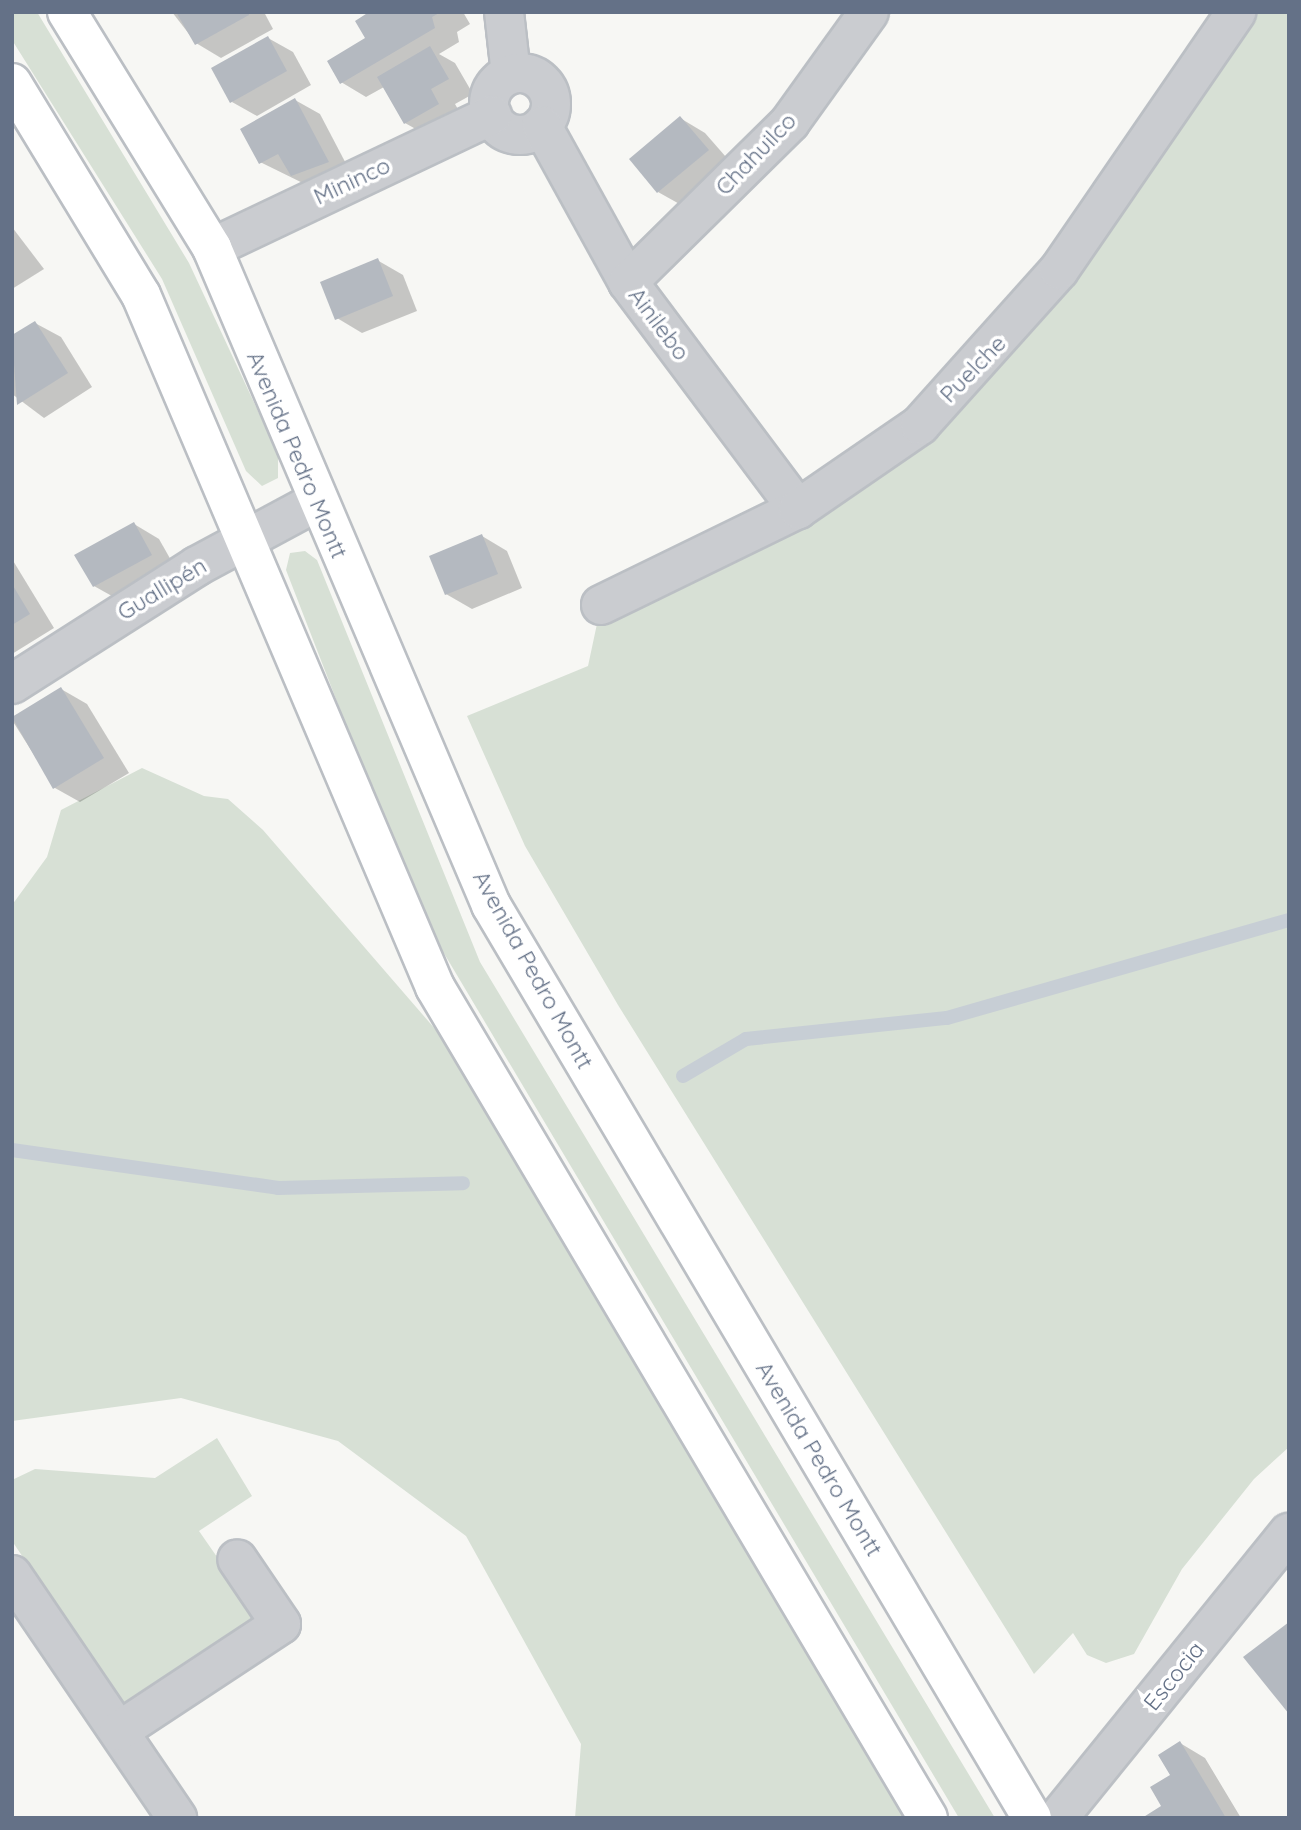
<!DOCTYPE html>
<meta charset="utf-8">
<style>
body{margin:0}
#map{position:relative;width:1301px;height:1830px;overflow:hidden;background:#f7f7f4;font-family:Quicksand,sans-serif}
div>[style]{position:absolute}
[style*='--x']{left:calc(var(--x)*1px);top:calc(var(--y)*1px);width:calc(var(--w)*1px);rotate:calc(var(--a)*1deg)}
.green>*{inset:0;background:#d7e0d5}
.shadow>*{inset:0;background:#0003}
.stream>*{height:14px;margin:-7px;padding:0 7px;transform-origin:7px;border-radius:7px;background:#c7ced5}
.building>*{inset:0;background:#b4b9c0}
.roads{filter:drop-shadow(2px 0 #bbbfc4) drop-shadow(-2px 0 #bbbfc4) drop-shadow(0 2px #bbbfc4) drop-shadow(0 -2px #bbbfc4)}
.street>*{height:38px;margin:-19px;padding:0 19px;transform-origin:19px;border-radius:19px;background:#caccd0}
.street>.ring{margin:-19px;padding:0;box-sizing:content-box;background:none;border:38px solid #caccd0;border-radius:50%}
.secondary>*{height:38px;margin:-19px;padding:0 19px;transform-origin:19px;border-radius:19px;background:#fff}
span{translate:-50% -50%;white-space:nowrap;text-align:center;line-height:1.15;-webkit-text-stroke:7px #fff;paint-order:stroke}
.street-label{font-size:23px;color:#647187}
.frame{position:absolute;inset:0;border:14px solid #647187;pointer-events:none}
</style>
<div id="map">
<div class="green">
<div style="clip-path:polygon(12px 12px,37px 12px,189px 263px,278px 454px,278px 478px,262px 486px,246px 471px,162px 279px,12px 40px)"></div>
<div style="clip-path:polygon(1236px 12px,1289px 12px,1289px 1447px,1254px 1479px,1182px 1569px,1134px 1654px,1106px 1663px,1087px 1655px,1073px 1633px,1034px 1674px,618px 1005px,525px 846px,467px 716px,588px 666px,601px 605px,920px 425px)"></div>
<div style="clip-path:polygon(305px 551px,317px 560px,480px 962px,995px 1818px,959px 1818px,417px 908px,286px 570px,290px 553px)"></div>
<div style="clip-path:polygon(142px 768px,204px 796px,228px 799px,263px 830px,474px 1074px,924px 1818px,575px 1818px,581px 1744px,466px 1536px,338px 1441px,181px 1398px,12px 1421px,12px 905px,47px 857px,61px 810px)"></div>
<div style="clip-path:polygon(217px 1438px,252px 1496px,199px 1531px,258px 1616px,126px 1709px,12px 1541px,12px 1480px,35px 1469px,155px 1478px)"></div>
</div>
<div class="shadow">
<div style="clip-path:polygon(172px 12px,264px 12px,273px 29px,221px 58px,196px 43px)"></div>
<div style="clip-path:polygon(372px 12px,463px 12px,470px 24px,457px 32px,459px 42px,439px 54px,455px 63px,473px 94px,455px 104px,463px 118px,430px 137px,405px 123px,384px 87px,366px 97px,341px 82px,368px 39px)"></div>
<div style="clip-path:polygon(268px 38px,293px 52px,311px 85px,257px 116px,232px 102px)"></div>
<div style="clip-path:polygon(295px 100px,320px 114px,353px 177px,317px 190px,260px 162px)"></div>
<div style="clip-path:polygon(680px 118px,705px 133px,733px 165px,683px 206px,658px 192px)"></div>
<div style="clip-path:polygon(12px 227px,44px 269px,12px 289px)"></div>
<div style="clip-path:polygon(377px 260px,403px 275px,417px 311px,362px 333px,337px 318px)"></div>
<div style="clip-path:polygon(35px 323px,61px 337px,92px 387px,44px 418px,12px 394px,12px 337px)"></div>
<div style="clip-path:polygon(134px 524px,159px 539px,176px 569px,119px 600px,94px 586px)"></div>
<div style="clip-path:polygon(482px 536px,507px 551px,522px 588px,472px 609px,446px 594px)"></div>
<div style="clip-path:polygon(12px 559px,54px 628px,12px 654px)"></div>
<div style="clip-path:polygon(61px 689px,87px 704px,129px 773px,80px 802px,55px 788px,12px 720px)"></div>
<div style="clip-path:polygon(1180px 1743px,1205px 1758px,1241px 1818px,1145px 1818px,1164px 1806px)"></div>
</div>
<div class="stream">
<div style="--x:683;--y:1076;--w:73;--a:-30.4"></div>
<div style="--x:746;--y:1039;--w:202;--a:-6"></div>
<div style="--x:947;--y:1018;--w:356;--a:-16"></div>
<div style="--x:12;--y:1150;--w:269;--a:8.1"></div>
<div style="--x:278;--y:1188;--w:185;--a:-1.5"></div>
</div>
<div class="building">
<div style="clip-path:polygon(176px 12px,248px 12px,249px 15px,195px 45px)"></div>
<div style="clip-path:polygon(369px 12px,441px 12px,432px 17px,435px 28px,340px 84px,327px 61px,365px 38px,355px 21px)"></div>
<div style="clip-path:polygon(268px 36px,287px 71px,230px 103px,211px 68px)"></div>
<div style="clip-path:polygon(430px 46px,449px 79px,431px 89px,439px 104px,404px 124px,377px 77px)"></div>
<div style="clip-path:polygon(295px 98px,329px 162px,291px 176px,278px 154px,259px 164px,240px 129px)"></div>
<div style="clip-path:polygon(680px 116px,709px 150px,657px 193px,629px 159px)"></div>
<div style="clip-path:polygon(378px 258px,393px 296px,335px 320px,320px 282px)"></div>
<div style="clip-path:polygon(35px 321px,68px 373px,17px 405px,12px 335px)"></div>
<div style="clip-path:polygon(134px 522px,152px 555px,93px 587px,74px 555px)"></div>
<div style="clip-path:polygon(482px 534px,498px 574px,445px 595px,429px 556px)"></div>
<div style="clip-path:polygon(12px 584px,30px 614px,12px 625px)"></div>
<div style="clip-path:polygon(61px 687px,104px 758px,53px 789px,12px 717px)"></div>
<div style="clip-path:polygon(1289px 1622px,1289px 1714px,1243px 1657px)"></div>
<div style="clip-path:polygon(1180px 1741px,1226px 1818px,1142px 1818px,1161px 1806px,1150px 1787px,1170px 1775px,1158px 1755px)"></div>
</div>
<div class="roads">
<div class="street">
<div style="--x:504;--y:12;--w:62;--a:83.6"></div>
<div class="ring" style="left:489px;top:73px;width:24px;height:24px"></div>
<div style="--x:542;--y:126;--w:178;--a:61.1"></div>
<div style="--x:628;--y:282;--w:284;--a:53.2"></div>
<div style="--x:212;--y:248;--w:310;--a:-25.4"></div>
<div style="--x:628;--y:282;--w:228;--a:-44.6"></div>
<div style="--x:790;--y:122;--w:135;--a:-54.3"></div>
<div style="--x:601;--y:605;--w:219;--a:-26"></div>
<div style="--x:798;--y:509;--w:148;--a:-34.5"></div>
<div style="--x:920;--y:425;--w:208;--a:-48.1"></div>
<div style="--x:1059;--y:270;--w:313;--a:-55.5"></div>
<div style="--x:12;--y:684;--w:219;--a:-32.5"></div>
<div style="--x:197;--y:566;--w:135;--a:-28.3"></div>
<div style="--x:12;--y:1575;--w:294;--a:55.8"></div>
<div style="--x:119;--y:1731;--w:194;--a:-33.4"></div>
<div style="--x:281;--y:1624;--w:78;--a:-124.1"></div>
<div style="--x:1058;--y:1818;--w:367;--a:-51"></div>
</div>
<div class="secondary">
<div style="--x:67;--y:12;--w:277;--a:58.4"></div>
<div style="--x:212;--y:248;--w:714;--a:66.99"></div>
<div style="--x:491;--y:905;--w:1061;--a:59.35"></div>
<div style="--x:12;--y:83;--w:248;--a:58.7"></div>
<div style="--x:141;--y:295;--w:752;--a:66.98"></div>
<div style="--x:435;--y:987;--w:966;--a:59.32"></div>
</div>
</div>
<div class="street-label">
<span style="left:756px;top:154px;rotate:-46deg">Chahuilco</span>
<span style="left:352px;top:181px;rotate:-25deg">Mininco</span>
<span style="left:659px;top:324px;rotate:53deg">Ainilebo</span>
<span style="left:973px;top:369px;rotate:-46deg">Puelche</span>
<span style="left:297px;top:455px;rotate:67deg">Avenida Pedro Montt</span>
<span style="left:162px;top:589px;rotate:-31deg">Guallipén</span>
<span style="left:533px;top:970px;rotate:61deg">Avenida Pedro Montt</span>
<span style="left:819px;top:1459px;rotate:59deg">Avenida Pedro Montt</span>
<span style="left:1174px;top:1676px;rotate:-51deg">Escocia</span>
</div>
<div class="frame"></div>
</div>
